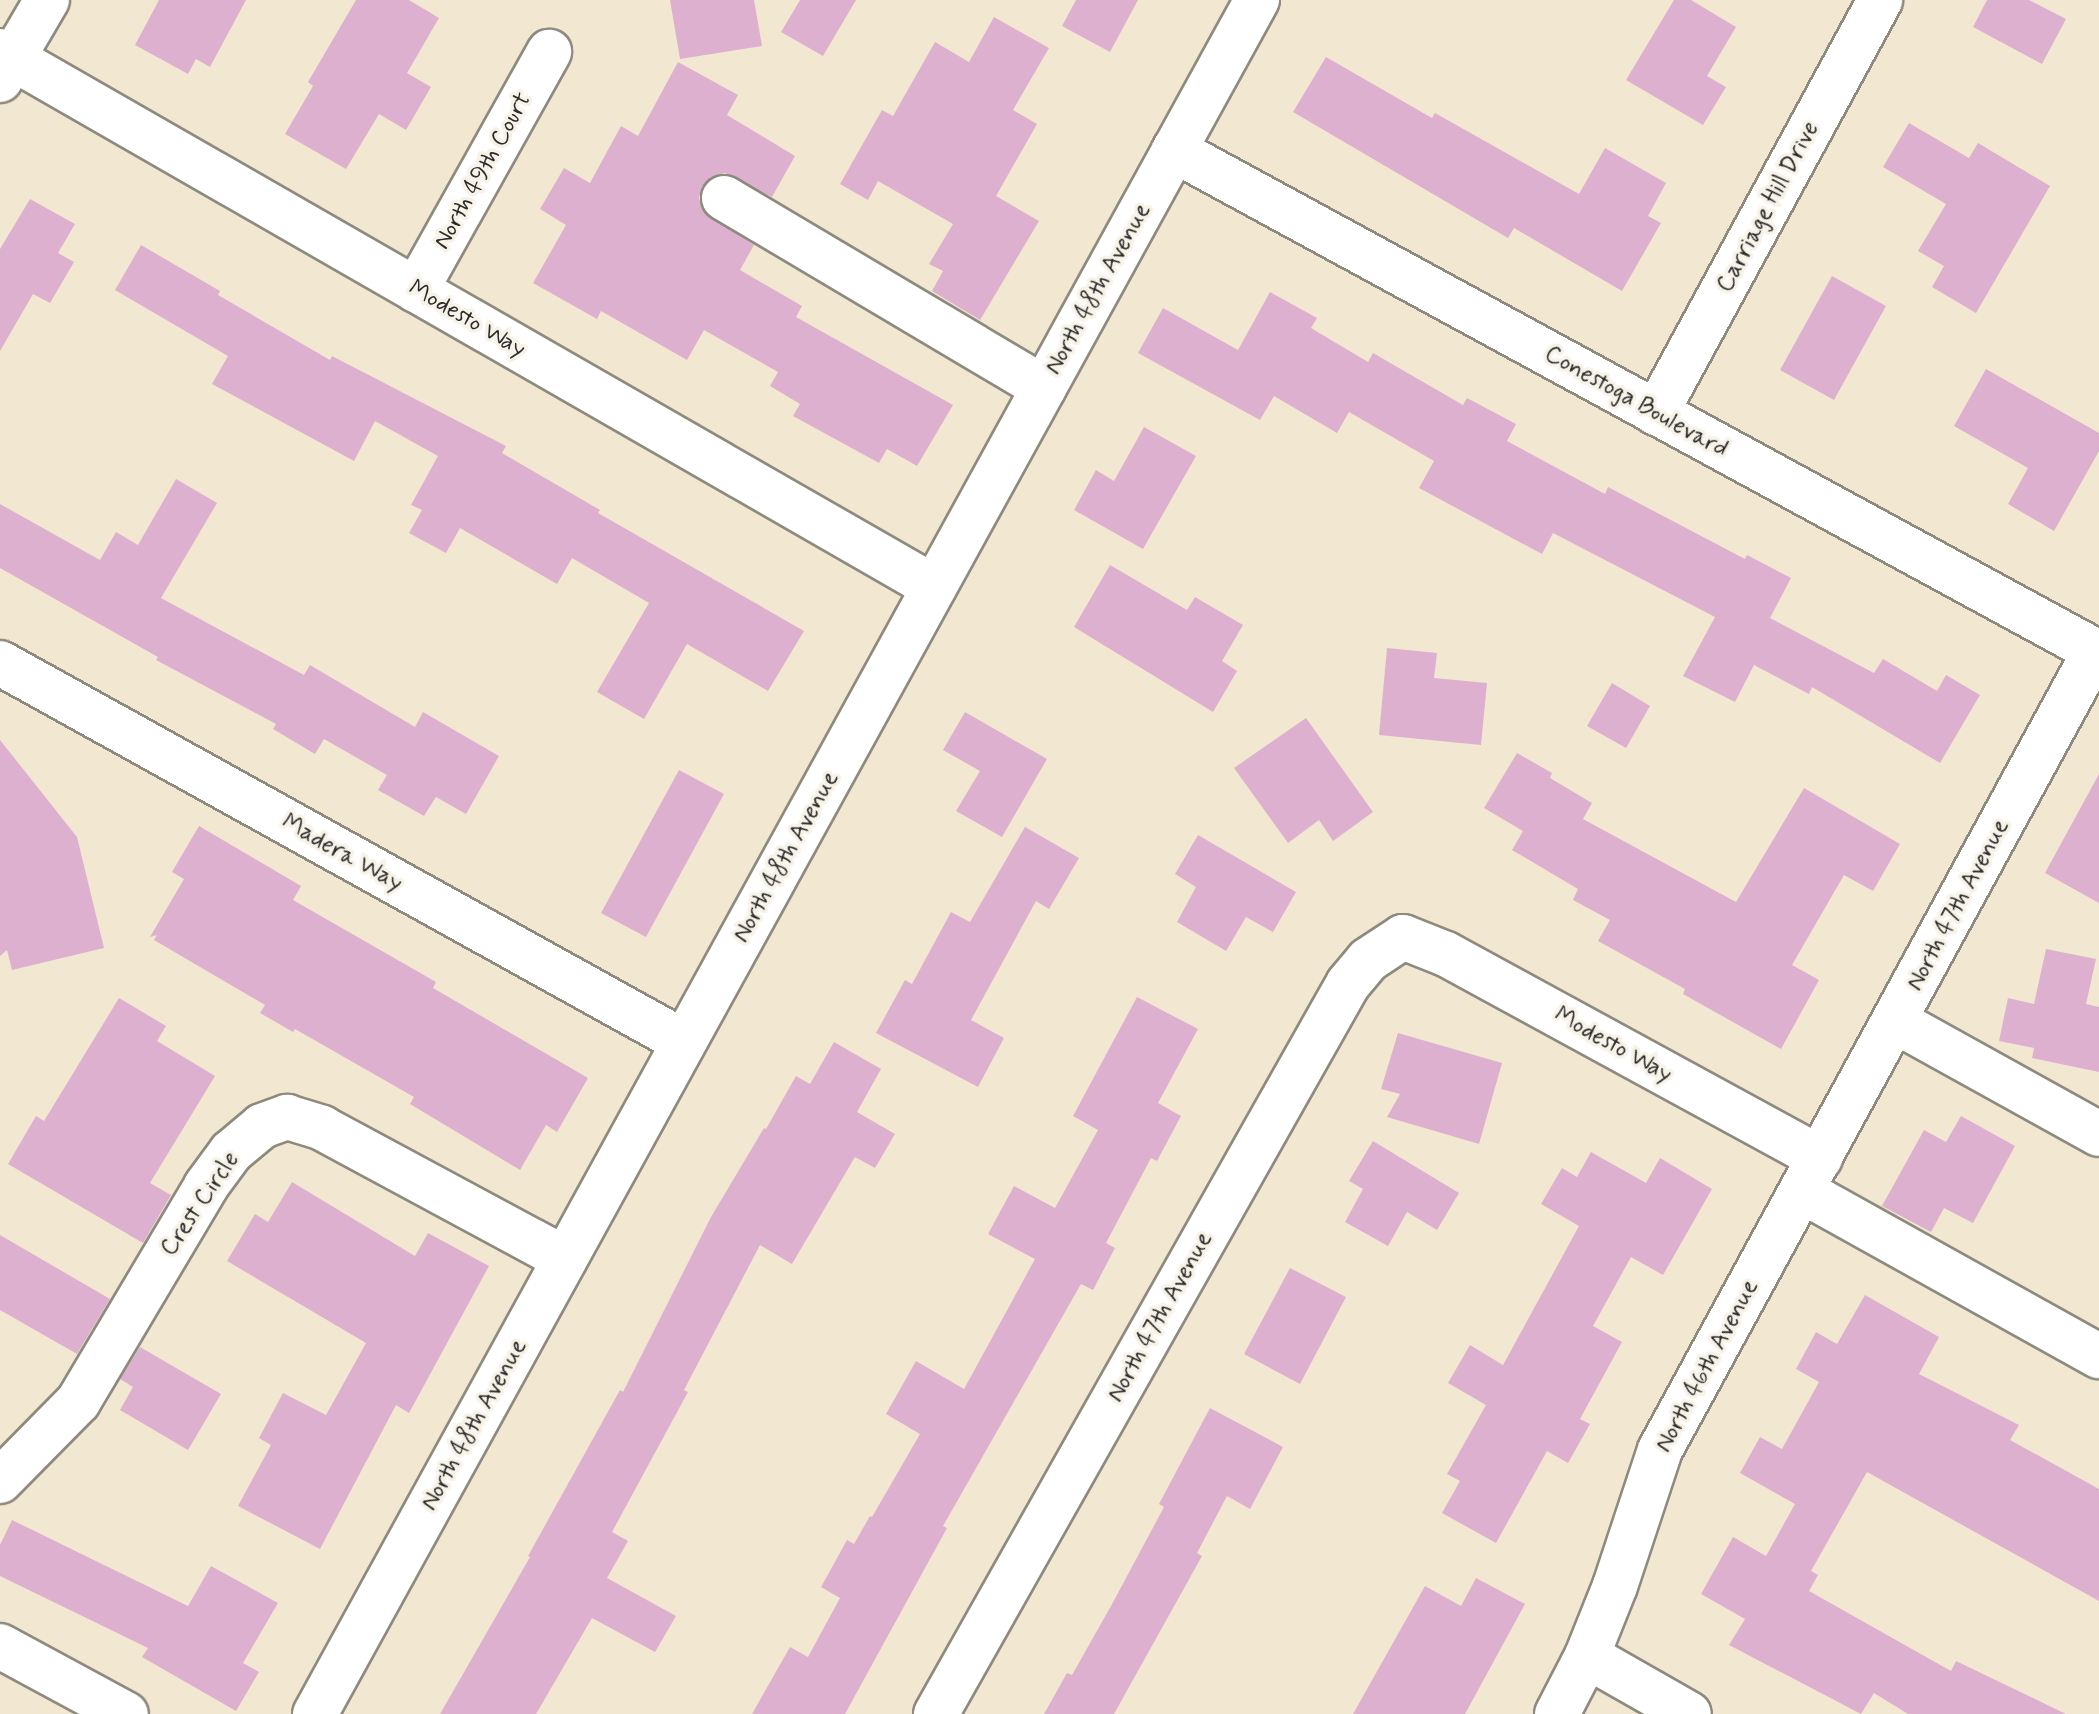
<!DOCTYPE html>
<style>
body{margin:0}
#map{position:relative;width:2099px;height:1714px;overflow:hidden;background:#f2e8d1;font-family:Mynerve,sans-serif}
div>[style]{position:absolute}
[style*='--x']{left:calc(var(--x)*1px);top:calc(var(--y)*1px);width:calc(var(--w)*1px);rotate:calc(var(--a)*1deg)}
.building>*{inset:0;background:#deb0cf}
.roads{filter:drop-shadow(2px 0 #8e8a7e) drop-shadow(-2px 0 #8e8a7e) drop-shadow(0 2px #8e8a7e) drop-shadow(0 -2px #8e8a7e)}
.minor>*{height:44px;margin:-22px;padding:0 22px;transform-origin:22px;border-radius:22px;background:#fff}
span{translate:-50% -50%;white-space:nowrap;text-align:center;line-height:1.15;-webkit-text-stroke:7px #f7f3e8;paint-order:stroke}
.street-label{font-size:24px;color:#2b2b2b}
</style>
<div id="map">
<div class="building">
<div style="clip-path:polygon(159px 0,246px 0,210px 67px,196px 59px,188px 74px,135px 45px)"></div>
<div style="clip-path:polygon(356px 0,409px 0,439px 18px,407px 73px,431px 87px,406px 130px,379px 114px,346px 169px,285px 134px,313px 86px,308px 82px)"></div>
<div style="clip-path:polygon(670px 0,754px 0,762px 46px,680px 59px)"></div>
<div style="clip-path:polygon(800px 0,856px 0,823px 56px,781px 32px)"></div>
<div style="clip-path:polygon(1076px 0,1138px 0,1110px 52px,1062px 26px)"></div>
<div style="clip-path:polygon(1674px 0,1691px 0,1736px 27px,1707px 76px,1726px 87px,1703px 125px,1626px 80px)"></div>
<div style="clip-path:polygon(1987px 0,2029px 0,2066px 19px,2042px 64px,1973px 27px)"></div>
<div style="clip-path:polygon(994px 17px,1049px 48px,1013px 110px,1037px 124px,996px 196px,1039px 221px,980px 320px,932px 291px,943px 271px,929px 264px,953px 224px,878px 181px,868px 200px,840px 184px,882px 110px,893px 116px,935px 42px,969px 62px)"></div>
<div style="clip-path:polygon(1326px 57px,1432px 118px,1435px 113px,1579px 194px,1605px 148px,1666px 183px,1648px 216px,1661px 223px,1622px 291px,1514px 228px,1508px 238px,1293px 112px)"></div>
<div style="clip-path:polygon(678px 62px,738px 95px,727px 115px,795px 156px,772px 197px,725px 173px,711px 177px,702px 186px,699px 198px,703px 211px,754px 245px,740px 270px,802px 306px,796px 317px,953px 405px,917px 466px,887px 449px,879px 463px,793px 416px,800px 404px,770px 386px,778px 372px,704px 330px,687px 360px,601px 311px,597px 319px,533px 283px,566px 225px,540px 209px,564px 168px,590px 183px,621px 126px,638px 136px)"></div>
<div style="clip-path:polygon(1909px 123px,1969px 158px,1978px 143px,2050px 186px,1976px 313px,1932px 287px,1944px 266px,1918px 251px,1946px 204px,1883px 167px)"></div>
<div style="clip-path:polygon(30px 199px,75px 224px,58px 253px,74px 262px,50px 303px,33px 294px,0 351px,0 249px)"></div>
<div style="clip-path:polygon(141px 245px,220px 291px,218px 295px,330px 360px,332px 356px,506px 446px,502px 453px,600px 510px,598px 513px,804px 631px,768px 691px,687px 644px,644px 719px,597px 692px,649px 603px,572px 558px,557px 584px,460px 528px,446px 553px,409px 533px,422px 510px,411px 505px,438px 456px,375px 421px,354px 461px,212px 384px,228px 356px,115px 290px)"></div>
<div style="clip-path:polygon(1832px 276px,1886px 306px,1834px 400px,1780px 370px)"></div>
<div style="clip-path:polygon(1270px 292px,1317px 318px,1311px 328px,1368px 362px,1373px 353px,1463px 405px,1467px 398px,1516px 424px,1507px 441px,1605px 494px,1608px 487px,1745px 559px,1747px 555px,1791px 578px,1770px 618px,1874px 673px,1883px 659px,1937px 691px,1946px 675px,1980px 695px,1940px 763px,1812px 687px,1809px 694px,1754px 665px,1735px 702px,1683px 676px,1715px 617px,1553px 533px,1542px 554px,1419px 488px,1434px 461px,1349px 412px,1337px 433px,1274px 396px,1260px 420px,1138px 353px,1163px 308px,1238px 350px)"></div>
<div style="clip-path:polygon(1986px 369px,2099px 433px,2099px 451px,2054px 531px,2008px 504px,2028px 468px,1954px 426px)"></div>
<div style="clip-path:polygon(1144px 427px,1196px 456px,1143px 549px,1074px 510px,1096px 470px,1114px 481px)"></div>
<div style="clip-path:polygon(176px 479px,217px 503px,161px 598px,304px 675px,310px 665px,415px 727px,423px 712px,499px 756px,466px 814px,436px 797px,424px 816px,378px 790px,387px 775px,324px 739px,315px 754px,273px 729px,276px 724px,156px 660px,158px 657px,0 568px,0 504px,100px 560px,116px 532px,138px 545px)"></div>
<div style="clip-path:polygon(1110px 565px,1187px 610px,1195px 597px,1243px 625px,1222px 661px,1237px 671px,1213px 712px,1074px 627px)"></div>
<div style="clip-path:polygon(1387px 648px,1437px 653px,1434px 678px,1487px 683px,1481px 745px,1379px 735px)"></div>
<div style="clip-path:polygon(1612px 683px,1650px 706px,1626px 748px,1587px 726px)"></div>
<div style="clip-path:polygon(965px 712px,1047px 759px,1002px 837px,956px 811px,980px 771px,943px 750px)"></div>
<div style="clip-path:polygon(1306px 718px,1373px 812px,1333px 841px,1319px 820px,1288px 843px,1234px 768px)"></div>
<div style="clip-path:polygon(0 740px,77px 837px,104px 948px,12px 970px,7px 950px,0 956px)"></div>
<div style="clip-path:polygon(1517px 753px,1552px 773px,1550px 778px,1592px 803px,1583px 819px,1736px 902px,1804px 788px,1900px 844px,1873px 891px,1844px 875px,1792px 965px,1819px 980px,1781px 1049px,1683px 994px,1685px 989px,1598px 941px,1610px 920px,1573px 900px,1578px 889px,1512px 850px,1523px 831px,1484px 808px)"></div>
<div style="clip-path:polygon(679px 770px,724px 794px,646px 937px,601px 913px)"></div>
<div style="clip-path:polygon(2099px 774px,2099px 903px,2045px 873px)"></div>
<div style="clip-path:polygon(199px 826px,301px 886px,293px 900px,436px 982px,433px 988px,588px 1078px,557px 1132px,546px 1125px,520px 1170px,410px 1104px,414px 1097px,295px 1029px,293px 1032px,260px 1013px,265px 1005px,154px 940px,157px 935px,150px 937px,184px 879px,172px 872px)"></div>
<div style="clip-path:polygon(1025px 827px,1079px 858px,1049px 909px,1036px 901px,971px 1020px,1004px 1038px,978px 1087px,876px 1033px,905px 980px,912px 984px,951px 912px,970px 922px)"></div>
<div style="clip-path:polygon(1198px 835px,1296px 892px,1273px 932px,1246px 917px,1226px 951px,1177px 922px,1196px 887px,1175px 874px)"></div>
<div style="clip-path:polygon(2046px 949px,2096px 959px,2086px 1004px,2099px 1007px,2099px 1072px,2032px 1058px,2034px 1048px,1999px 1041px,2008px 998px,2034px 1004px)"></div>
<div style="clip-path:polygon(1137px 997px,1198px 1029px,1158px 1103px,1181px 1116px,1157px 1161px,1151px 1158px,1106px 1243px,1115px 1248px,1093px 1290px,1081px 1284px,943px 1526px,947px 1528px,845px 1714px,752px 1714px,790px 1647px,808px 1657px,840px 1598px,821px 1587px,847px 1540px,854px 1544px,870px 1516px,872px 1517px,920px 1434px,886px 1414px,916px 1361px,964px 1389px,1035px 1259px,988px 1234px,1014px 1186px,1055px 1208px,1098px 1130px,1073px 1116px)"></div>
<div style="clip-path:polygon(119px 998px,166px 1026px,157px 1041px,215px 1076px,150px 1183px,171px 1195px,143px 1243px,8px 1164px,36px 1116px,44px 1121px)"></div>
<div style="clip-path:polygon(1398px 1033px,1502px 1063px,1479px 1144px,1387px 1117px,1400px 1094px,1381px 1089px)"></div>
<div style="clip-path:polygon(834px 1042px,881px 1069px,857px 1112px,895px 1134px,875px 1168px,855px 1157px,792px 1264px,760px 1245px,684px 1390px,688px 1392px,612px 1532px,628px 1541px,607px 1578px,676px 1616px,655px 1652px,592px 1618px,536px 1714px,440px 1714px,530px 1557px,528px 1556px,620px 1390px,623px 1392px,711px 1217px,764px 1128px,766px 1129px,796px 1076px,810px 1084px)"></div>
<div style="clip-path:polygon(1961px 1116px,2015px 1146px,1973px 1223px,1944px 1208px,1931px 1232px,1882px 1206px,1924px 1130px,1946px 1142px)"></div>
<div style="clip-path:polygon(1373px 1141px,1459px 1193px,1437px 1230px,1407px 1212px,1388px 1246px,1345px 1222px,1363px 1189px,1349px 1181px)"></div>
<div style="clip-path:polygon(1591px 1152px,1646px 1183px,1660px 1158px,1712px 1189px,1663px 1275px,1631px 1257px,1593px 1326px,1622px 1342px,1580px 1419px,1590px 1424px,1568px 1463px,1547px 1451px,1496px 1543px,1442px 1513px,1460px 1481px,1447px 1474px,1486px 1405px,1448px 1383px,1470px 1345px,1503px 1365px,1579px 1226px,1541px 1204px,1562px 1168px,1577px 1177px)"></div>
<div style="clip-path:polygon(292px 1182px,415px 1256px,428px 1233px,489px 1266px,409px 1413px,396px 1405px,320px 1549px,238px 1506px,271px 1445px,259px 1438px,283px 1393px,326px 1415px,366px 1343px,227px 1261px,255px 1214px,268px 1222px)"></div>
<div style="clip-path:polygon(0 1235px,110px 1299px,77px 1354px,0 1310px)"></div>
<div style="clip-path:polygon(1290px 1268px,1346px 1297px,1300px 1384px,1244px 1354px)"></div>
<div style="clip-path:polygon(1865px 1295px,1939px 1337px,1919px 1374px,2019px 1425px,2010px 1440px,2099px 1489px,2099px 1601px,1867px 1472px,1811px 1571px,1818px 1575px,1809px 1591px,1951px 1671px,1956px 1661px,2066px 1714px,1908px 1714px,1874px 1693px,1861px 1714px,1729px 1645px,1745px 1619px,1701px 1594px,1733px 1537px,1766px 1556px,1795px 1504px,1740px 1473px,1760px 1437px,1782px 1449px,1819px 1382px,1796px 1369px,1816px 1332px,1837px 1344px)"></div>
<div style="clip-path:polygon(140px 1347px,221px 1394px,188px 1450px,120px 1410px,133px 1387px,120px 1379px)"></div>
<div style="clip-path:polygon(1210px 1408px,1283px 1447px,1250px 1509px,1227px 1496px,1197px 1553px,1202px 1556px,1114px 1714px,1044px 1714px,1067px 1673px,1072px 1675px,1111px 1606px,1164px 1507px,1159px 1504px)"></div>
<div style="clip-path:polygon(12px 1520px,188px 1606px,211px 1566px,278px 1603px,243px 1663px,259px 1672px,236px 1711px,142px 1657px,148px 1648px,0 1576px,0 1545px)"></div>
<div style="clip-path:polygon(1476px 1578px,1525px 1604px,1465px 1714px,1353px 1714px,1425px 1586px,1461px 1606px)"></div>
</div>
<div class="roads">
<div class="minor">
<div style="--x:0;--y:51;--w:1077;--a:29.85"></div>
<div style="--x:0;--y:80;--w:93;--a:-59.6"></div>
<div style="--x:1174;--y:150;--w:1053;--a:28.54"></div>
<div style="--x:724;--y:198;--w:372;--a:30.7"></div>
<div style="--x:416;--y:290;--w:273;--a:-60.8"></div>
<div style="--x:1656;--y:413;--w:470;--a:-61.5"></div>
<div style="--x:0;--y:663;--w:782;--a:28.99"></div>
<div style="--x:1895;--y:1021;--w:233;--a:29"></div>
<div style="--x:1802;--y:1191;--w:340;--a:29.1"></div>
<div style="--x:0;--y:1481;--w:111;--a:-45.4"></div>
<div style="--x:78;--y:1402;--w:251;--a:-59.3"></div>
<div style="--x:206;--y:1186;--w:42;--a:-53.7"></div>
<div style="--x:231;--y:1152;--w:40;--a:-40"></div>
<div style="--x:262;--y:1126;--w:27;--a:-20"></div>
<div style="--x:287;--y:1117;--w:37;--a:17"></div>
<div style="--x:322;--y:1128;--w:276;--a:28.3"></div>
<div style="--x:0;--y:1646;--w:143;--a:28.4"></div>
<div style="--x:1587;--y:1656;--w:117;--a:29.6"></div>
<div style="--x:315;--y:1714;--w:1956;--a:-61.21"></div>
<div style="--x:936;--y:1714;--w:838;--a:-60.56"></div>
<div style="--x:1348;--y:984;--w:31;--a:-50"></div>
<div style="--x:1368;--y:960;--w:42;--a:-33.3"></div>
<div style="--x:1403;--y:937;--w:46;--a:21.6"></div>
<div style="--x:1446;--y:954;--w:426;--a:28.6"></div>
<div style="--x:1557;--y:1714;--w:65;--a:-62.7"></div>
<div style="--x:1587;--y:1656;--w:75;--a:-68.2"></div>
<div style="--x:1615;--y:1586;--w:143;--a:-71.7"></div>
<div style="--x:1660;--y:1450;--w:910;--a:-61.43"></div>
</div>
</div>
<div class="street-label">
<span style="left:483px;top:171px;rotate:-61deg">North 49th Court</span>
<span style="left:1768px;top:207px;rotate:-62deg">Carriage Hill Drive</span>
<span style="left:1098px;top:289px;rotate:-61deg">North 48th Avenue</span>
<span style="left:467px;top:319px;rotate:30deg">Modesto Way</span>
<span style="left:1636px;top:402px;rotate:29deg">Conestoga Boulevard</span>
<span style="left:342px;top:853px;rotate:29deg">Madera Way</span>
<span style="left:786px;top:857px;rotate:-61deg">North 48th Avenue</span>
<span style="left:1958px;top:905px;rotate:-62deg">North 47th Avenue</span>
<span style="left:1613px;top:1045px;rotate:29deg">Modesto Way</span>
<span style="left:200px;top:1204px;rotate:-56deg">Crest Circle</span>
<span style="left:1160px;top:1317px;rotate:-61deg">North 47th Avenue</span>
<span style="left:1707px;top:1366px;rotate:-62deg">North 46th Avenue</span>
<span style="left:474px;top:1425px;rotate:-61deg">North 48th Avenue</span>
</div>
</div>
